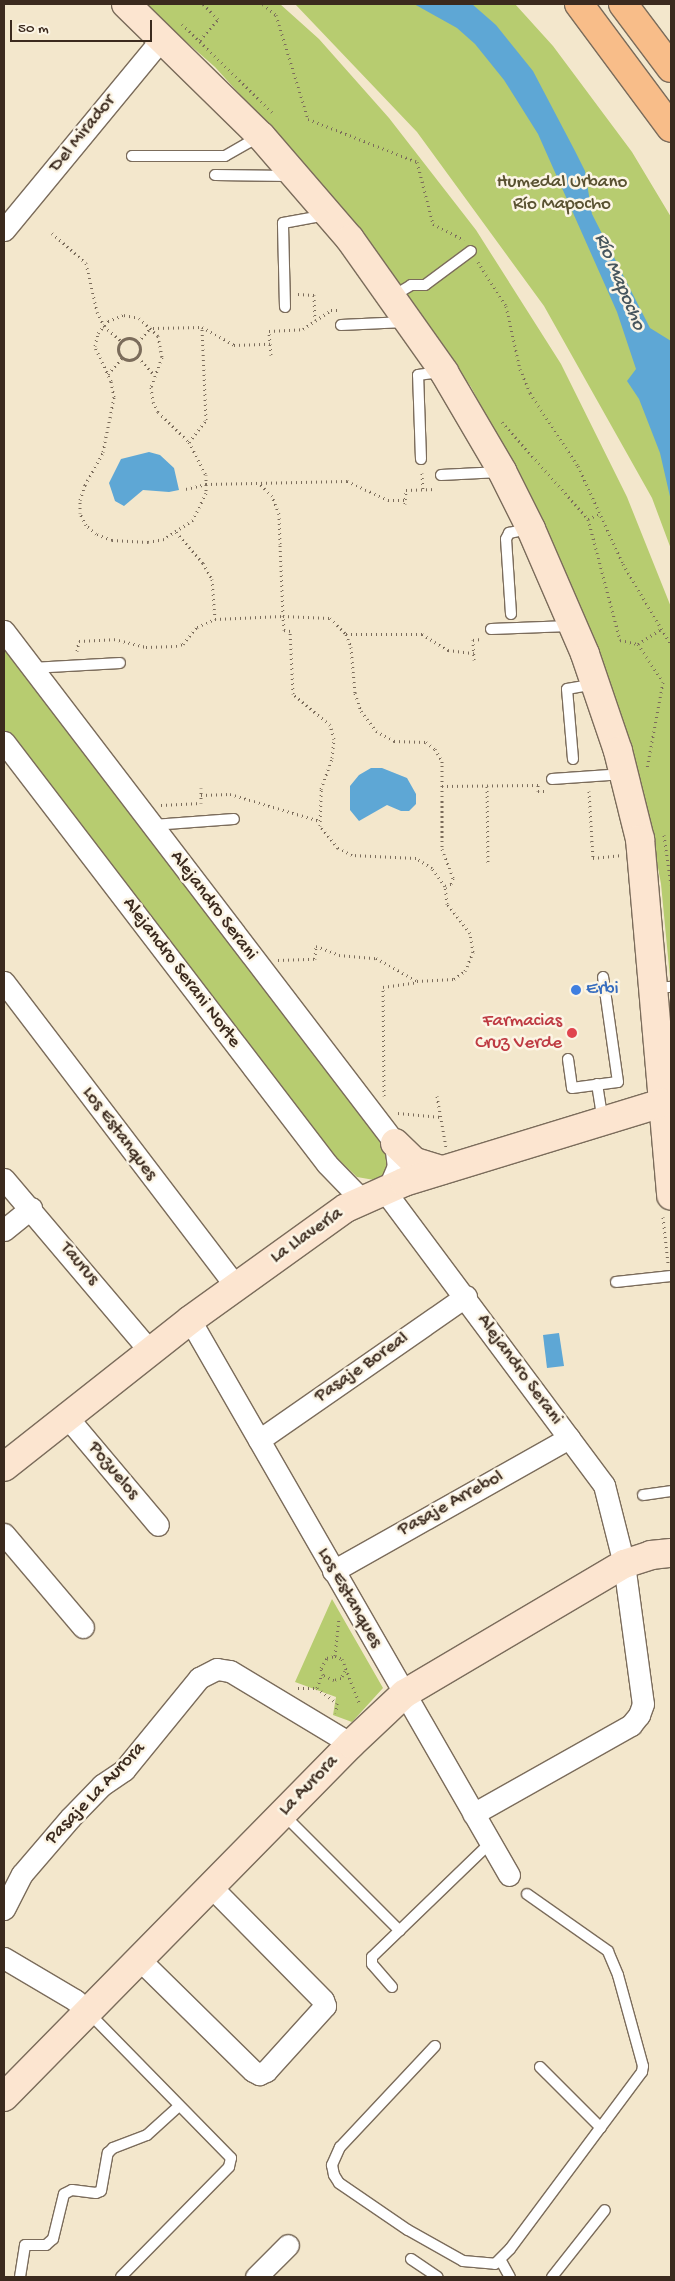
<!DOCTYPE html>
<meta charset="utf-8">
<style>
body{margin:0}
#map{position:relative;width:675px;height:2281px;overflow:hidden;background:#f3e7cc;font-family:"Gochi Hand",sans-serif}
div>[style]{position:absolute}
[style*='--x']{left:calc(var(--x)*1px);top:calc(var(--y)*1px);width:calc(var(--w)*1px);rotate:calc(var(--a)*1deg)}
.green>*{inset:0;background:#b7cc70}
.water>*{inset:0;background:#5ea7d5}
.path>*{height:3px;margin-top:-1.5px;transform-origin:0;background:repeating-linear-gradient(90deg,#7b6c5b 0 1px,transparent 0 5px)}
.path>.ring{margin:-1.5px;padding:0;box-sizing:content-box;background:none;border:3px solid #7b6c5b;border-radius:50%}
.roads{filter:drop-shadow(1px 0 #7b6c5b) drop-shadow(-1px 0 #7b6c5b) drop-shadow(0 1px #7b6c5b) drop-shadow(0 -1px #7b6c5b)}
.lane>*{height:10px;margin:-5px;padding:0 5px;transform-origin:5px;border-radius:5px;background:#fff}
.street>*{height:21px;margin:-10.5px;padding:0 10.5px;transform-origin:10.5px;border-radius:10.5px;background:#fff}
.secondary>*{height:28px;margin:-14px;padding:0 14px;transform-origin:14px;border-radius:14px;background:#fce5d0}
.highway>*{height:28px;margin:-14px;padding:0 14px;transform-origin:14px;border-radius:14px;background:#f8bd89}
.dots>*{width:14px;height:14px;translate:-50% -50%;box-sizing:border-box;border:2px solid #fcf5e5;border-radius:50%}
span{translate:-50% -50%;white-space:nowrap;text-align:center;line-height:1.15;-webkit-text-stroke:5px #fcf5e5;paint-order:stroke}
.street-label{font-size:19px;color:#3b2a1e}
.park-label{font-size:19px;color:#5a5232}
.shop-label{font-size:19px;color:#366cbe}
.left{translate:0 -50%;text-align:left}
.health-label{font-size:19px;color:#be3a42}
.right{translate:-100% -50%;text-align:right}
.water-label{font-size:20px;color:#47565e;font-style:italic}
.frame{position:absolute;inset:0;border:5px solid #3b2a1e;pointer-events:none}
.scale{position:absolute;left:10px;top:20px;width:142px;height:22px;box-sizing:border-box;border:2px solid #3b2a1e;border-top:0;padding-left:6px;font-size:15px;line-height:18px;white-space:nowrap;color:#3b2a1e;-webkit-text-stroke:4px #fcf5e5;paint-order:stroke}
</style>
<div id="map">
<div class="green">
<div style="clip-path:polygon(143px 4px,280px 4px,319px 39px,389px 118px,476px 230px,561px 364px,627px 497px,671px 607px,671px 988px,661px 884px,646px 803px,607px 679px,559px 556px,471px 387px,399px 286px,290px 150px,215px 67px)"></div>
<div style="clip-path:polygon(295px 4px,515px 4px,553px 46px,632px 152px,671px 217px,671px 549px,652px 498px,544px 306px,417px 132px)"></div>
<div style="clip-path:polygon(4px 639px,394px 1155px,380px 1181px,357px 1177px,311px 1133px,4px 736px)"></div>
<div style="clip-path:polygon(332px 1599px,383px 1688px,352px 1722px,333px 1715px,336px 1697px,295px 1682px)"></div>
</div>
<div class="water">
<div style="clip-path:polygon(414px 4px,472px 4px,496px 25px,533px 71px,575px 151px,585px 171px,592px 214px,650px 328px,671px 341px,671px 501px,660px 453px,639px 399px,627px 381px,636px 369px,617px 312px,538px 134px,504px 80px,475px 44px,457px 28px)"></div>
<div style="clip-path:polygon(149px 452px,160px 455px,174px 468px,179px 490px,169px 492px,143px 490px,124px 506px,115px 501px,109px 483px,121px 459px)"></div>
<div style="clip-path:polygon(371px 768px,382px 768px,407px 778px,416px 794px,416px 804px,409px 811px,401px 811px,387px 805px,359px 821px,350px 810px,350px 786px,359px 775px)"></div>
<div style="clip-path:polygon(559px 1333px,564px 1366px,547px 1368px,543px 1335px)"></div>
</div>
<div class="path">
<div style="--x:263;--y:4;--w:17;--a:40"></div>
<div style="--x:276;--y:15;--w:109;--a:72.9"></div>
<div style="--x:308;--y:119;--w:117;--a:21.5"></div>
<div style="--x:417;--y:162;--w:64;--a:75.5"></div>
<div style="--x:433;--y:224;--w:35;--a:27"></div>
<div style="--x:182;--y:24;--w:126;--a:44.4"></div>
<div style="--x:200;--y:40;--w:28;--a:-49"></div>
<div style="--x:218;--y:19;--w:21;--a:-135"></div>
<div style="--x:52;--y:233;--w:45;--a:41.4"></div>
<div style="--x:86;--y:263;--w:50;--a:77.3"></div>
<div style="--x:97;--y:312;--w:16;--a:63"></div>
<div style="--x:104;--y:326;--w:23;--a:41"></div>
<div style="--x:478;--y:262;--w:52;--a:57.5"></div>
<div style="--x:506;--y:306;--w:65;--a:77.5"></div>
<div style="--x:520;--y:369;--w:26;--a:67"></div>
<div style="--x:530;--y:393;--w:87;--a:56.7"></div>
<div style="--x:578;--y:466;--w:108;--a:65.3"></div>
<div style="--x:623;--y:564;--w:94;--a:59.3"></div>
<div style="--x:298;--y:294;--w:16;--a:4"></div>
<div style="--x:314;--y:295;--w:25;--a:88"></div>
<div style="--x:124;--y:315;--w:15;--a:11"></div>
<div style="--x:139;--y:318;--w:26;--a:43"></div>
<div style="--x:158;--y:336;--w:21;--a:79"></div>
<div style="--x:162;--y:357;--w:32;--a:110"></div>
<div style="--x:151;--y:387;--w:15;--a:82"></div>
<div style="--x:153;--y:402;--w:11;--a:63"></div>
<div style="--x:158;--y:412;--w:43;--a:44.1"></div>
<div style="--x:189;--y:442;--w:37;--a:63"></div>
<div style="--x:206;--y:475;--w:18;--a:90"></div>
<div style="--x:206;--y:493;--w:30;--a:116"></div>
<div style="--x:193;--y:520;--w:35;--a:147"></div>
<div style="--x:164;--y:539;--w:16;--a:169"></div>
<div style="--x:148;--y:542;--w:36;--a:-177"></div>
<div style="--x:112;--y:540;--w:17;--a:-159"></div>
<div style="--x:96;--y:534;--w:13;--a:-138"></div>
<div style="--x:86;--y:525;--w:13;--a:-117"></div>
<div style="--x:80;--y:513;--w:13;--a:-90"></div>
<div style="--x:80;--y:500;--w:16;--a:-72"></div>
<div style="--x:85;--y:485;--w:38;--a:-61"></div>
<div style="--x:103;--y:452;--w:56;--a:-78.7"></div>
<div style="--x:114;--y:397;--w:16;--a:-101"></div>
<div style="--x:111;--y:381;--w:38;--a:-115"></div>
<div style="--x:95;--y:346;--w:13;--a:-77"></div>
<div style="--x:98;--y:333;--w:16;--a:-50"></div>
<div style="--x:108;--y:321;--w:17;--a:-21"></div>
<div style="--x:153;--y:328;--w:49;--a:-1.2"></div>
<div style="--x:202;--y:327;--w:37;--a:29"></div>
<div style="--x:234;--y:345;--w:36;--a:-2"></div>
<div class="ring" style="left:118px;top:338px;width:19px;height:19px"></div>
<div style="--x:138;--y:342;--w:20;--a:-49"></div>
<div style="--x:271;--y:355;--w:24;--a:-95"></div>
<div style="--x:269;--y:331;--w:34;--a:-3"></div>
<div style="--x:303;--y:329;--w:34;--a:-34"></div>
<div style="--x:331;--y:310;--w:6;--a:0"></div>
<div style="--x:138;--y:357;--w:24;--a:48"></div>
<div style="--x:108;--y:374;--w:21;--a:-49"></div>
<div style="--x:502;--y:422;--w:130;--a:48.4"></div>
<div style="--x:588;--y:519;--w:12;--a:-24"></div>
<div style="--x:189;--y:442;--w:28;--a:-52"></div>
<div style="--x:206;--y:420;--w:93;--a:-92.5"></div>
<div style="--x:422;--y:473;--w:17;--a:87"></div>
<div style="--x:186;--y:489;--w:21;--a:-14"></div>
<div style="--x:206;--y:484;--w:141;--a:-1.2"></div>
<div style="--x:347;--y:481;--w:45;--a:24.9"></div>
<div style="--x:388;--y:500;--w:18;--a:0"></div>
<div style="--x:405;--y:504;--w:14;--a:-86"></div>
<div style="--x:406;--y:490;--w:30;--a:-2"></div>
<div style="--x:588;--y:519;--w:125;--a:75.2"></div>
<div style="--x:620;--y:640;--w:18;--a:13"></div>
<div style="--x:638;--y:644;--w:45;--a:56.7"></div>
<div style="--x:663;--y:682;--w:87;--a:100.5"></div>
<div style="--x:176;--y:532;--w:41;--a:48.9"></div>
<div style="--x:203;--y:563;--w:18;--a:61"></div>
<div style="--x:212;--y:579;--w:40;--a:85.7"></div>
<div style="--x:346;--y:634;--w:76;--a:0"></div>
<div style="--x:422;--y:634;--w:31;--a:32"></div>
<div style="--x:448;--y:650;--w:26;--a:7"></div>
<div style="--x:638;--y:644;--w:27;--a:-33"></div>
<div style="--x:77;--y:651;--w:10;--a:-79"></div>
<div style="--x:79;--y:641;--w:35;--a:-3"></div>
<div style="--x:114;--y:639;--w:33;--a:14"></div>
<div style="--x:146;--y:647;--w:30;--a:-2"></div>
<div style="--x:176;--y:646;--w:7;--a:-16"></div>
<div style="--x:183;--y:644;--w:22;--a:-51"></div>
<div style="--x:197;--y:627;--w:20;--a:-24"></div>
<div style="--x:215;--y:619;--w:68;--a:-2.5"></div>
<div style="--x:283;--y:616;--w:47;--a:2.4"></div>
<div style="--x:330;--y:618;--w:23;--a:45"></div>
<div style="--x:346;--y:634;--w:14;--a:69"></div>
<div style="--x:351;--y:647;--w:46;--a:85"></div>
<div style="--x:355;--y:693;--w:19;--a:72"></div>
<div style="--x:361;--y:711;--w:25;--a:53"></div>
<div style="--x:376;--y:731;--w:21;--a:29"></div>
<div style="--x:394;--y:741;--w:32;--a:2"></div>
<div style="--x:426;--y:742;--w:11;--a:38"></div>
<div style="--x:435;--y:749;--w:14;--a:60"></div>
<div style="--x:442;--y:761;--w:88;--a:90"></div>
<div style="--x:442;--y:849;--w:31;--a:69"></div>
<div style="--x:453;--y:878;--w:6;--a:108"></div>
<div style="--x:451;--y:884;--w:6;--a:162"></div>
<div style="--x:445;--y:886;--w:22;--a:-126"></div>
<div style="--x:432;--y:868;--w:19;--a:-148"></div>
<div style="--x:416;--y:858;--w:64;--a:-177.3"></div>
<div style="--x:352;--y:855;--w:16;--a:-153"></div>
<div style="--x:338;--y:848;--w:28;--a:-129"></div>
<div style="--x:320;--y:826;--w:37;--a:-88"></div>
<div style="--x:321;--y:789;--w:33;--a:-70"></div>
<div style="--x:332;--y:758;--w:19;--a:-84"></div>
<div style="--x:334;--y:739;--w:15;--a:-106"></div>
<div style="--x:330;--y:725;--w:48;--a:-140"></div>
<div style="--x:293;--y:694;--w:63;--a:-92.7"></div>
<div style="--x:290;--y:631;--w:6;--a:-171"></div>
<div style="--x:284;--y:630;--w:14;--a:-94"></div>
<div style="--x:283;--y:616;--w:72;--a:-92.4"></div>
<div style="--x:280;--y:544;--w:30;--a:-92"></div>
<div style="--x:279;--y:514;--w:19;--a:-111"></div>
<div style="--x:272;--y:496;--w:18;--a:-135"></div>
<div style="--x:474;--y:660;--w:20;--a:-93"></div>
<div style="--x:473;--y:640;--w:8;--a:-7"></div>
<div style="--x:442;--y:786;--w:96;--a:-0.6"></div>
<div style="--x:538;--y:785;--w:6;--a:90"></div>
<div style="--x:538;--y:791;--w:8;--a:0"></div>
<div style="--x:487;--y:786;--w:77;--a:89.3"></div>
<div style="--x:589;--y:791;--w:67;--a:86.6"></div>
<div style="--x:593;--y:858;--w:27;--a:-6"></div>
<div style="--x:201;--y:795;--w:29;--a:-2"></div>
<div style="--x:230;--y:794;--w:94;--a:16.7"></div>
<div style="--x:161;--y:805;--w:40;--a:-2.9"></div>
<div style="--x:201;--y:803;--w:15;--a:-90"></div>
<div style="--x:664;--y:835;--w:50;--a:82"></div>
<div style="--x:278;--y:960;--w:37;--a:-2"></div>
<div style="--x:315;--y:959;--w:13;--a:-86"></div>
<div style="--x:316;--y:946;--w:25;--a:21"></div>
<div style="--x:339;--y:955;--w:37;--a:5"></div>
<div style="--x:376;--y:958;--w:47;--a:29.3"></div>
<div style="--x:417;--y:981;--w:37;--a:-3"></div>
<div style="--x:454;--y:979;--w:14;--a:-36"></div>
<div style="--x:465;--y:971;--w:21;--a:-67"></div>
<div style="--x:473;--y:952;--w:19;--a:-99"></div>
<div style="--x:470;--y:933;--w:37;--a:-128"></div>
<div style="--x:447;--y:904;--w:18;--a:-96"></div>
<div style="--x:384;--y:1096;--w:109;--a:-90.5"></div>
<div style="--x:383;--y:987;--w:34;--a:-8"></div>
<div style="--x:437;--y:1096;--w:52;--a:80"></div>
<div style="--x:398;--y:1113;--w:43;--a:5.3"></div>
<div style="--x:663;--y:1217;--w:46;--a:83.8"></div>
<div style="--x:335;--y:1656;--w:38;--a:-84"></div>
<div style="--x:345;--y:1671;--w:8;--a:120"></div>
<div style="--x:341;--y:1678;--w:7;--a:164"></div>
<div style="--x:334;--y:1680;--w:12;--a:-156"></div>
<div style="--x:323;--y:1675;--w:7;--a:-106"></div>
<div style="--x:321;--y:1668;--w:12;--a:-59"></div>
<div style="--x:327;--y:1658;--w:8;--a:-14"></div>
<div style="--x:335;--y:1656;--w:8;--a:23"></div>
<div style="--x:342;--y:1659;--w:49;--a:68.6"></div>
<div style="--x:298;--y:1688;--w:19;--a:0"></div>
<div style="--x:317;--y:1688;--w:25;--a:37"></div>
<div style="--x:337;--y:1703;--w:10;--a:96"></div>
<div style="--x:317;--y:1688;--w:15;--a:-70"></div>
</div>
<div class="roads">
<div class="lane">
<div style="--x:132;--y:156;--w:93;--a:0"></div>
<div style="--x:225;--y:156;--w:40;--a:-29.7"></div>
<div style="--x:215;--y:175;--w:75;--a:0.8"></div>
<div style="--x:393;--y:296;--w:21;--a:-31"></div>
<div style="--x:411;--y:285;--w:14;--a:0"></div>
<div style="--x:425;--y:285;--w:57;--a:-36.5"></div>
<div style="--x:285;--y:307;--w:84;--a:-91.4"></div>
<div style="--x:283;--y:223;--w:45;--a:-10.3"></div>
<div style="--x:341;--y:325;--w:64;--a:-2.7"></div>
<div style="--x:421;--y:459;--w:84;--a:-92"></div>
<div style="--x:418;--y:375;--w:22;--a:-8"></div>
<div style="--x:441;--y:475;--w:59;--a:-2.9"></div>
<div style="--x:511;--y:614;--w:75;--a:-93.8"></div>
<div style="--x:506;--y:539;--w:7;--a:-63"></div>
<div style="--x:509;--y:533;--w:19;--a:-12"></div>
<div style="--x:491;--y:629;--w:79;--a:-2.2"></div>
<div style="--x:32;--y:668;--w:88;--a:-3.3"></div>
<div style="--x:573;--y:759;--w:70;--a:-94.9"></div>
<div style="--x:567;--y:689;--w:28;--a:-10"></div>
<div style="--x:552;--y:779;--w:72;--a:-4"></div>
<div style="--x:153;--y:825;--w:81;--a:-4.2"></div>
<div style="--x:655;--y:988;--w:16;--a:-4"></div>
<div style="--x:568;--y:1059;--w:29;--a:82"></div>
<div style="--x:572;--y:1088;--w:46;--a:-7.4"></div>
<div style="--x:618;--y:1082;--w:106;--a:-98.1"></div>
<div style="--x:597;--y:1084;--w:36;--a:81"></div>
<div style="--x:616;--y:1282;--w:55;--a:-6.2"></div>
<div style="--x:643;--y:1495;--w:28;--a:-8"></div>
<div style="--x:283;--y:1814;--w:165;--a:45"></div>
<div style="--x:392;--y:1987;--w:30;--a:-131"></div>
<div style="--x:372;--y:1964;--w:7;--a:-90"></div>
<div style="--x:372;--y:1957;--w:164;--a:-44"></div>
<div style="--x:89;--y:2013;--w:203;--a:45.6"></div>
<div style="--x:231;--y:2158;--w:9;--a:103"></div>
<div style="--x:229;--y:2167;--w:154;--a:134.5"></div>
<div style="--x:435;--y:2046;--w:139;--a:133.2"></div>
<div style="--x:340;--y:2147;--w:20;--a:114"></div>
<div style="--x:332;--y:2165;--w:10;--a:79"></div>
<div style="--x:334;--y:2175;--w:9;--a:58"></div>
<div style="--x:339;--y:2183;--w:83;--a:34.3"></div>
<div style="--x:408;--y:2230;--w:63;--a:29.4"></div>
<div style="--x:463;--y:2261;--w:32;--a:5"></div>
<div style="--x:495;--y:2264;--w:21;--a:-45"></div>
<div style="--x:510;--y:2249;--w:221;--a:-53.3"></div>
<div style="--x:642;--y:2072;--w:6;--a:-81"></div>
<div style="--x:643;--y:2066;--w:94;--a:-105.4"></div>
<div style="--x:618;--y:1975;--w:26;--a:-113"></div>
<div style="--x:608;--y:1951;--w:99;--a:-144.9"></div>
<div style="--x:540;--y:2067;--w:86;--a:45"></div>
<div style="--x:411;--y:2259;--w:32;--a:34"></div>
<div style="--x:501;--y:2261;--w:18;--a:61"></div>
<div style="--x:20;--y:2277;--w:32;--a:-81"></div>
<div style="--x:25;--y:2245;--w:21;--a:0"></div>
<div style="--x:46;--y:2245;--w:9;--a:-41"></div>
<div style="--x:53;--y:2239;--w:46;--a:-76.3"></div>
<div style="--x:64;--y:2194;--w:9;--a:-27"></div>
<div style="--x:72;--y:2190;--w:24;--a:7"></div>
<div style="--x:96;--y:2193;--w:5;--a:-22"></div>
<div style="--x:101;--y:2191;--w:39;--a:-80"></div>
<div style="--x:108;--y:2153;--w:7;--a:-45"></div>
<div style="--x:113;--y:2148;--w:36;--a:-21"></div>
<div style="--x:147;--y:2135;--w:43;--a:-42.2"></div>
<div style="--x:552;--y:2277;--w:85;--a:-51.7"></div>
</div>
<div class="street">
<div style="--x:4;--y:230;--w:250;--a:-50.5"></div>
<div style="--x:4;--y:631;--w:644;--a:52.63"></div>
<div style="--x:395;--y:1143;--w:23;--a:83"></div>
<div style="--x:398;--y:1166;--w:23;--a:113"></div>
<div style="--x:4;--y:742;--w:531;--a:52.57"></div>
<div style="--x:327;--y:1164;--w:50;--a:45.8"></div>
<div style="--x:4;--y:982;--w:382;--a:52.7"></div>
<div style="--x:4;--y:1179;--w:226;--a:49.7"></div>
<div style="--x:384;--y:1190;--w:368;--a:53.3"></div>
<div style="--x:604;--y:1485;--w:81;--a:75.8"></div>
<div style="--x:624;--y:1564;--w:141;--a:82.3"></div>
<div style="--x:643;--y:1704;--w:12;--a:110"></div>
<div style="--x:639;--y:1715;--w:13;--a:129"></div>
<div style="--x:631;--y:1725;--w:181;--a:150.6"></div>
<div style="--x:4;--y:1230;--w:35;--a:-39"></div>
<div style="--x:190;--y:1320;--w:640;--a:60.11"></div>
<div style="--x:67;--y:1417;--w:141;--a:49.9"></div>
<div style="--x:259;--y:1440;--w:252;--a:-34.8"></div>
<div style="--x:4;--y:1534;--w:122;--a:49.7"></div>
<div style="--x:333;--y:1571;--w:271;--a:-29.4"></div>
<div style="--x:4;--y:1909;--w:39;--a:-63"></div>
<div style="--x:22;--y:1874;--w:74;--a:-49.4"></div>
<div style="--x:70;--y:1818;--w:46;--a:-45.9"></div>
<div style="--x:102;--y:1785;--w:27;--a:-34"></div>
<div style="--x:124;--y:1770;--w:119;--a:-50.8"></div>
<div style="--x:199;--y:1678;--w:20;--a:-27"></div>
<div style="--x:217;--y:1669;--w:13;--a:9"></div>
<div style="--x:230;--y:1671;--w:141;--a:31.1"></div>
<div style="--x:4;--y:1958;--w:82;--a:30.6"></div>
<div style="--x:75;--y:2000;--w:18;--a:43"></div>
<div style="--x:140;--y:1960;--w:158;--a:44.5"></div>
<div style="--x:253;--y:2071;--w:7;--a:27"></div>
<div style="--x:259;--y:2074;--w:8;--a:-23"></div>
<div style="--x:266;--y:2071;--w:88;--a:-47.8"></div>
<div style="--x:325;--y:2006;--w:6;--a:-108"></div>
<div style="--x:323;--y:2000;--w:159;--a:-134.7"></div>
<div style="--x:256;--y:2277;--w:45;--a:-45"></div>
</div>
<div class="secondary">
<div style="--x:126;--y:4;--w:189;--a:44.4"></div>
<div style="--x:261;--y:136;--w:136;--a:49.2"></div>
<div style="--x:350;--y:239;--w:163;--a:54.7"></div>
<div style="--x:444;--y:372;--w:115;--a:59.6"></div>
<div style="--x:502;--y:471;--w:65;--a:63.4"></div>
<div style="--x:531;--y:529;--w:136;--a:66.6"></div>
<div style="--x:585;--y:654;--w:102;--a:71.2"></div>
<div style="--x:618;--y:751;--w:91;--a:76"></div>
<div style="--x:640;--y:839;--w:358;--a:85"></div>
<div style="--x:395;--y:1143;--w:28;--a:44"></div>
<div style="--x:415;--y:1162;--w:28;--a:17"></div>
<div style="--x:4;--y:1467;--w:237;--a:-38.3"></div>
<div style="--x:190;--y:1320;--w:192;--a:-35.7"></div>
<div style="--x:346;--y:1208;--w:64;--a:-24.1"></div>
<div style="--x:404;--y:1182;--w:270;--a:-17"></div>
<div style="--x:4;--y:2097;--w:495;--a:-45.5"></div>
<div style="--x:351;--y:1744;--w:73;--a:-43.3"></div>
<div style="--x:404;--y:1694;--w:256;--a:-30.6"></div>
<div style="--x:624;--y:1564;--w:28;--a:-18"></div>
<div style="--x:651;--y:1555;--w:20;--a:-6"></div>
</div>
<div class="highway">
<div style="--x:579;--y:4;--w:154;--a:53.4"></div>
<div style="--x:623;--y:4;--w:80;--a:53.1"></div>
</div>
</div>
<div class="dots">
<div style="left:576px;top:990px;background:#3f7fe0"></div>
<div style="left:572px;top:1033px;background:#e0444e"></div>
</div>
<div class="street-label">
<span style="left:83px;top:134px;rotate:-51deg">Del Mirador</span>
<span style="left:213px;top:906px;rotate:53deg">Alejandro Serani</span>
<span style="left:181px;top:973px;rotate:53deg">Alejandro Serani Norte</span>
<span style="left:119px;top:1134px;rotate:53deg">Los Estanques</span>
<span style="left:307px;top:1236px;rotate:-35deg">La Llavería</span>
<span style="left:79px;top:1264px;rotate:50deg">Taurus</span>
<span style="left:362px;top:1368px;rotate:-35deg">Pasaje Boreal</span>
<span style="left:519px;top:1370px;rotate:54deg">Alejandro Serani</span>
<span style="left:113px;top:1471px;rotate:50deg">Pozuelos</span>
<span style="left:451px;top:1504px;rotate:-29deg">Pasaje Arrebol</span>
<span style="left:349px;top:1598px;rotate:60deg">Los Estanques</span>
<span style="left:309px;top:1786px;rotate:-46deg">La Aurora</span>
<span style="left:96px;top:1794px;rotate:-46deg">Pasaje La Aurora</span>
</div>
<div class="park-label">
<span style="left:562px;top:194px">Humedal Urbano<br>Río Mapocho</span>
</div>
<div class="shop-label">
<span class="left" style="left:586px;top:990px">Erbi</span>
</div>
<div class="health-label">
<span class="right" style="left:562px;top:1033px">Farmacias<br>Cruz Verde</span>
</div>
<div class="water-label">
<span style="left:619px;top:282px;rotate:67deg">Río Mapocho</span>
</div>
<div class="frame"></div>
<div class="scale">50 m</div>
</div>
